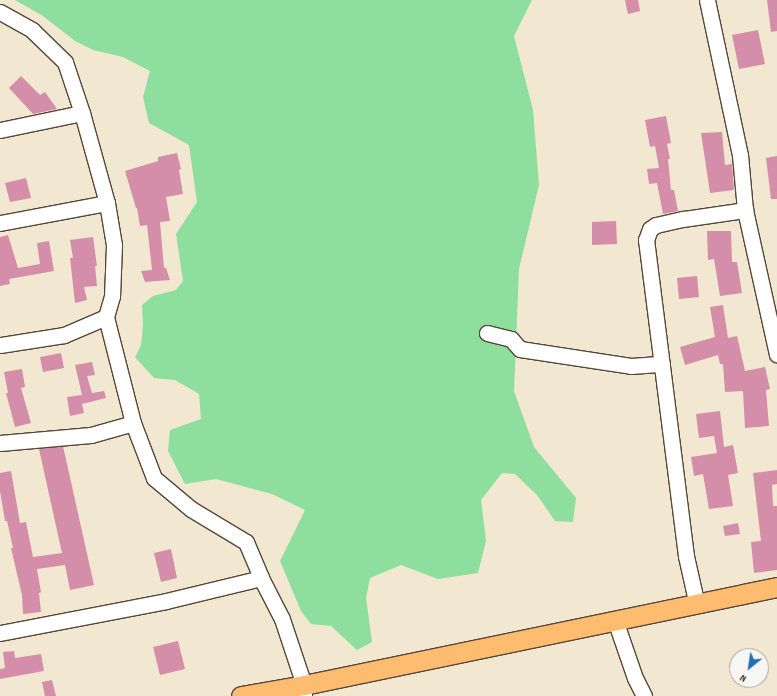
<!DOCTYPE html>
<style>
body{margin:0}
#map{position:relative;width:777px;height:696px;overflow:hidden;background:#f2e7d1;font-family:Dekko,sans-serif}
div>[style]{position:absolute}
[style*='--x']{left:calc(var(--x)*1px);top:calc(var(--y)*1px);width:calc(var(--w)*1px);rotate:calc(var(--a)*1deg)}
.green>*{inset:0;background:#8ede9e}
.building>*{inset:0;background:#d58eaa}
.roads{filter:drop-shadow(1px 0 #564639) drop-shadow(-1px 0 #564639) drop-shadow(0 1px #564639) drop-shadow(0 -1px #564639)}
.minor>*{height:15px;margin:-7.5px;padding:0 7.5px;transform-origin:7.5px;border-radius:7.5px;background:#fff}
.major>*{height:19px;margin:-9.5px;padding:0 9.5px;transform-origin:9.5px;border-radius:9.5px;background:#fdbc70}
span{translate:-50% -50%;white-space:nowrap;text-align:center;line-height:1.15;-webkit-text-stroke:3.5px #f6f6f2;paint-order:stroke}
.north{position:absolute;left:729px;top:648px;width:40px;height:40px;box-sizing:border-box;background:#f6f6f2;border:1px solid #aba49d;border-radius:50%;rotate:210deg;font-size:11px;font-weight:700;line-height:16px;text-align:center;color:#3b2a1e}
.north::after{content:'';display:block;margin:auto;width:14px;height:18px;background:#1f6fb2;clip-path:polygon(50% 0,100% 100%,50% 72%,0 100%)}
</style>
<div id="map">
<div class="green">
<div style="clip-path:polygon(15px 0,532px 0,514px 36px,533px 110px,539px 185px,519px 269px,514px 391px,534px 447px,576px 498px,573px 522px,555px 521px,537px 495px,515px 474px,502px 473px,481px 500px,486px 541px,478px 573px,438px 579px,401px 565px,370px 578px,366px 598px,372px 642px,357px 650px,331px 626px,311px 624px,301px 611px,280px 561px,305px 510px,272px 494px,216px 479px,185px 484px,168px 451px,170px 430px,201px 419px,199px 394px,175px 380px,154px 378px,135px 357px,141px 345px,143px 325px,142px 305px,153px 296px,176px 290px,183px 281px,176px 234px,197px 202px,189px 145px,149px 123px,143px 97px,150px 71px,123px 57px,93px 50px,75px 41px,43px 16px)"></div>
</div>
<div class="building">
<div style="clip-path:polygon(625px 0,638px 0,640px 11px,628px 14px)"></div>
<div style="clip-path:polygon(767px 0,777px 0,777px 31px,771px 32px)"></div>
<div style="clip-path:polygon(758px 30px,765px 64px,739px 69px,732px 35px)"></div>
<div style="clip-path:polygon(21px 76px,40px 95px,45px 92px,57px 109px,33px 114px,9px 88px)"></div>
<div style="clip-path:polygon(666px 116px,671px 143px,667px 144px,670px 159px,668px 159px,671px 190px,674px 190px,678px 211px,663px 214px,657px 183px,649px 184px,647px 169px,659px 168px,655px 146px,650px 147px,645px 120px)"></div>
<div style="clip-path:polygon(722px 132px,725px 165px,732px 164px,734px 190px,710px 193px,701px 133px)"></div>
<div style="clip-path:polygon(177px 153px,181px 169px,179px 170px,183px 194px,166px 197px,170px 221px,160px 222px,164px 268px,166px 268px,170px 280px,145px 282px,141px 271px,152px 270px,147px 225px,140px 226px,137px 208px,136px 208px,125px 171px,158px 161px,158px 157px)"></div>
<div style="clip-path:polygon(777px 156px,777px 199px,771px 199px,766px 158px)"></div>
<div style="clip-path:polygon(26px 178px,31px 198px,10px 202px,5px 183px)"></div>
<div style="clip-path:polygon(616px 221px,617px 244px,592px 245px,592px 222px)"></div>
<div style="clip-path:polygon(707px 231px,731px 231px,732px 262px,737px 262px,742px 293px,720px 296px,714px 259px,708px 260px)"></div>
<div style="clip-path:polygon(8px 235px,18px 268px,40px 264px,37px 243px,49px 241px,54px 271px,9px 279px,10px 284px,0 286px,0 237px)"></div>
<div style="clip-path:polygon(93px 237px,97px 266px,95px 266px,97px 286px,84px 287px,87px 300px,75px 303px,70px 258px,73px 258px,70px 240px)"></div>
<div style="clip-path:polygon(697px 276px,699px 297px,679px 299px,677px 278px)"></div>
<div style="clip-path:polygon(723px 305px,728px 338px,737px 336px,745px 371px,765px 367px,770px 389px,766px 390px,769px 426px,745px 428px,743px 391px,725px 392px,723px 364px,720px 364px,718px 355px,685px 365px,680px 347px,715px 337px,710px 307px)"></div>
<div style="clip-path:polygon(61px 353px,64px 368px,43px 372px,40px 357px)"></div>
<div style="clip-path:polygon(92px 362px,95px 375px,87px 376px,92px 393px,104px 391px,106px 398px,82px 404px,84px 413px,70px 416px,67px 397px,82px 395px,75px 365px)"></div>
<div style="clip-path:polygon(22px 369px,25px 387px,21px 388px,31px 423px,15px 427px,6px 393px,8px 393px,4px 372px)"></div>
<div style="clip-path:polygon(720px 411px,724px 447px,733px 445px,738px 473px,728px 475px,733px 506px,709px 509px,703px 474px,694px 476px,691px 457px,717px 453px,714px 436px,699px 438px,696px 414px)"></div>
<div style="clip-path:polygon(63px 446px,94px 585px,70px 590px,65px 565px,37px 569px,41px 592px,39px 593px,41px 612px,23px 614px,22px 595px,11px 548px,13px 548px,7px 521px,5px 521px,0 491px,0 473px,11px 471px,20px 523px,26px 522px,33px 557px,62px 553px,39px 449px)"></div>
<div style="clip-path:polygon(777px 470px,777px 484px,772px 485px,773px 506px,777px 506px,777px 570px,754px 573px,751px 542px,761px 541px,753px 473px)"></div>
<div style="clip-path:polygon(738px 523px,740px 534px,725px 536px,723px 526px)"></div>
<div style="clip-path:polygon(171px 549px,177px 578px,161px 582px,154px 553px)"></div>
<div style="clip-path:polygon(178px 641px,185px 669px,160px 675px,153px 647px)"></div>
<div style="clip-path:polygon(14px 651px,15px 658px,41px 654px,44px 671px,0 679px,0 669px,5px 668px,3px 652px)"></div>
<div style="clip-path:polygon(52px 680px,56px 696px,45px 696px,42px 682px)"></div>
</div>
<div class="roads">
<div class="minor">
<div style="--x:707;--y:0;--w:158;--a:78"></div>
<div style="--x:740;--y:155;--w:55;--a:84.8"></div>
<div style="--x:745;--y:210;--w:148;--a:77.5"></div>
<div style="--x:0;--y:12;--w:37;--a:29"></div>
<div style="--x:32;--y:30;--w:46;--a:44.1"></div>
<div style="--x:65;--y:62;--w:54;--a:71.6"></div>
<div style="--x:82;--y:113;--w:93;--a:74.5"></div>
<div style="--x:107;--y:203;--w:43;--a:80.5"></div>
<div style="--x:114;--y:245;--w:51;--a:92.2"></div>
<div style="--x:112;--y:296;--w:22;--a:106"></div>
<div style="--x:106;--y:317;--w:46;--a:156.8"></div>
<div style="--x:64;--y:335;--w:65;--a:171.1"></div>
<div style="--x:0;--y:130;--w:84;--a:-11.7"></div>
<div style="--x:0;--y:223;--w:109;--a:-10.6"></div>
<div style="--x:106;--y:317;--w:109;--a:75.7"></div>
<div style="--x:133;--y:423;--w:59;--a:69.1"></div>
<div style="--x:154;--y:478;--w:48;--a:40"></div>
<div style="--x:191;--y:509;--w:64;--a:31"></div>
<div style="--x:246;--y:542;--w:39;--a:67"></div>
<div style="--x:487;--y:333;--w:25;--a:14"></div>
<div style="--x:511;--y:339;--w:13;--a:48"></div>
<div style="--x:520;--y:349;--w:112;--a:8.7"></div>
<div style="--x:631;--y:366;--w:31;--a:-4"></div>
<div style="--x:0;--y:443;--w:91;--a:-5"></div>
<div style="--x:91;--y:435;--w:44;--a:-15.9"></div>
<div style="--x:697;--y:605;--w:50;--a:-102.7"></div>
<div style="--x:686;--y:556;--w:319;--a:-97.2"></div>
<div style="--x:646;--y:240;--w:12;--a:-70"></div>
<div style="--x:650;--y:229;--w:7;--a:-34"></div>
<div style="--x:656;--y:225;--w:28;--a:-13"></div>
<div style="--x:683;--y:219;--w:63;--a:-8.3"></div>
<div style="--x:615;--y:620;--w:61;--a:71"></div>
<div style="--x:635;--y:678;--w:20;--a:63"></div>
<div style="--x:0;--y:633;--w:169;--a:-10.9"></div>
<div style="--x:166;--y:601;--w:98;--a:-13.6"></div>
<div style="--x:261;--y:578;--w:46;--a:62.9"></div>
<div style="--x:282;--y:619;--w:70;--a:71.6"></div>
<div style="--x:304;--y:685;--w:11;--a:90"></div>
</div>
<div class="major">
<div style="--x:241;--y:696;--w:64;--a:-9.9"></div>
<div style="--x:304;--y:685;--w:483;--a:-11.7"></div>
</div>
</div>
<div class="north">N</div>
</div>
